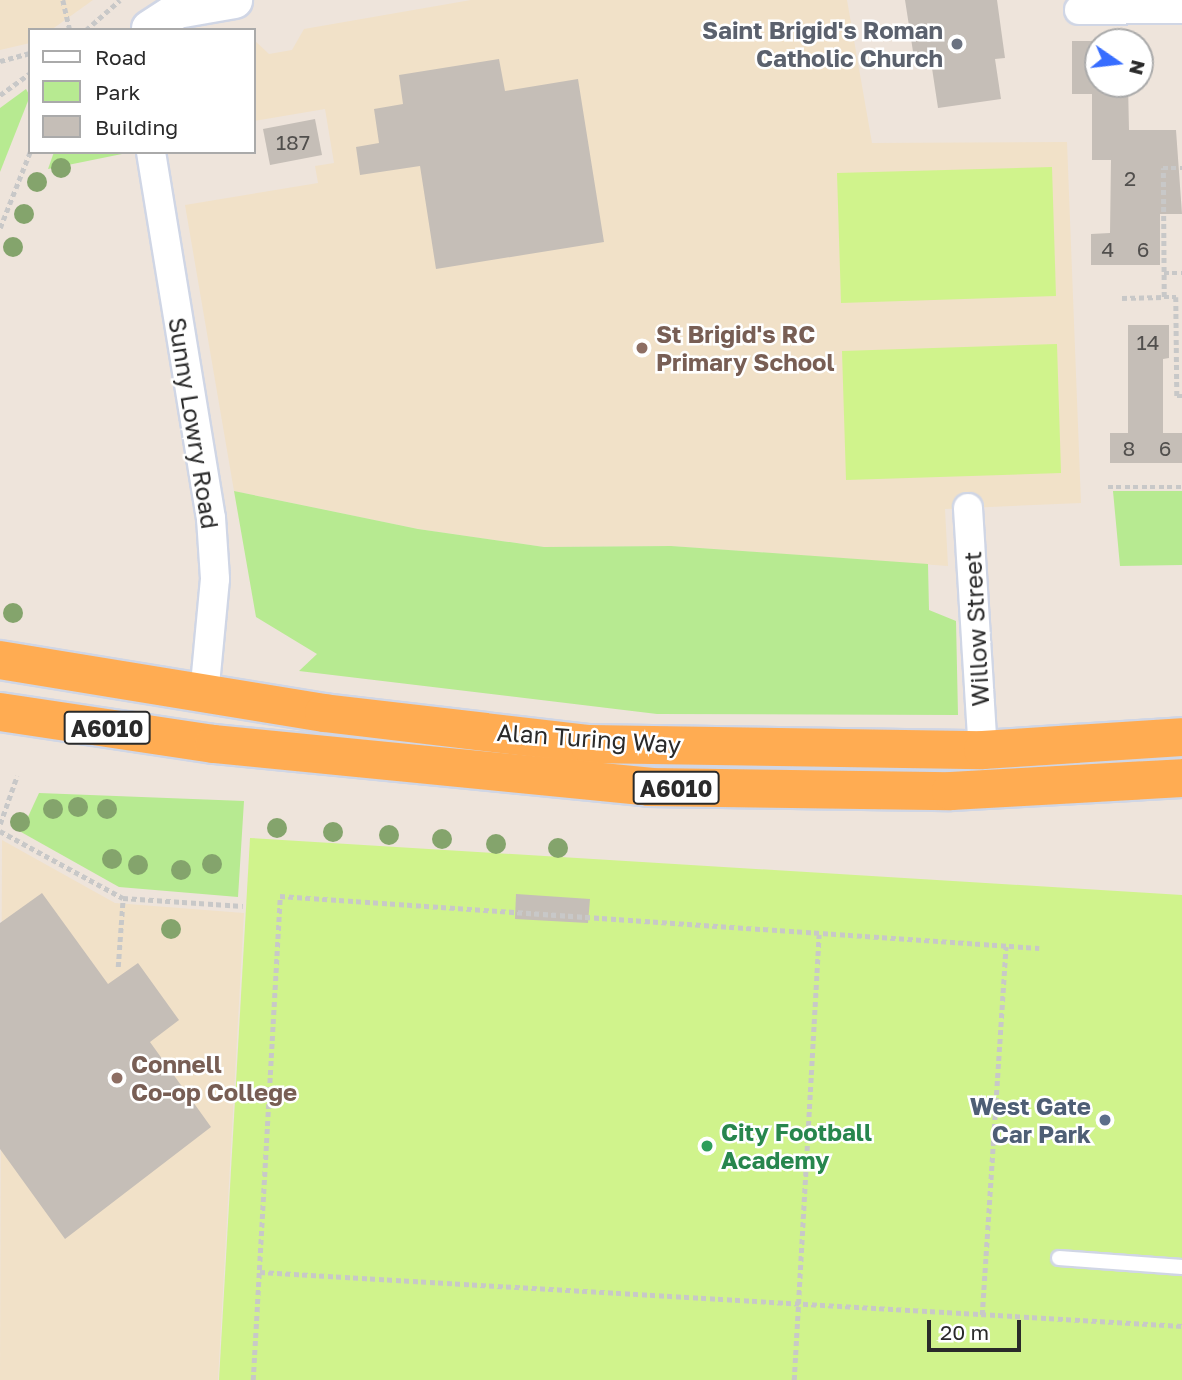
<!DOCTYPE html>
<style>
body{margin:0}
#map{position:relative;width:1182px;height:1380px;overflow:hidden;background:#eee4db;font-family:"Golos Text",sans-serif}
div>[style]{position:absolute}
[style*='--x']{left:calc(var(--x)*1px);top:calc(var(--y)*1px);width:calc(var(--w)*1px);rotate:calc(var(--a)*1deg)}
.education>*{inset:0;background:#f1e1c8}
.green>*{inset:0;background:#b7ea91}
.pitch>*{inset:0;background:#d0f38c}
.building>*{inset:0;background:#c5beb7}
.path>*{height:4.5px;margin-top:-2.25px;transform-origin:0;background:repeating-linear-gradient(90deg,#c8c8c8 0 5px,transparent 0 8.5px)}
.roads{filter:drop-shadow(2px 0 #d0d6e5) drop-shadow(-2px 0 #d0d6e5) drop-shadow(0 2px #d0d6e5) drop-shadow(0 -2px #d0d6e5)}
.service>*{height:14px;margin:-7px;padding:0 7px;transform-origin:7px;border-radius:7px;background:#fff}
.minor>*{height:28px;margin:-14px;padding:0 14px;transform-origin:14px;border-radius:14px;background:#fff}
.tertiary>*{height:35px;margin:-17.5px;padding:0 17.5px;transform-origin:17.5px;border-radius:17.5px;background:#fff}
.trunk>*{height:38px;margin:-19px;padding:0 19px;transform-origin:19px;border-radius:19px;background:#ffac52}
.trees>*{width:20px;height:20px;margin:-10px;border-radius:50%;background:#84a46c}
.dots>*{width:19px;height:19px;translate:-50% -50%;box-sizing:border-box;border:4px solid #fff;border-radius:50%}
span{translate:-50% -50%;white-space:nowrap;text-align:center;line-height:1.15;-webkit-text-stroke:5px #fff;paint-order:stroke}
.number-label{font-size:21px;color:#514f4d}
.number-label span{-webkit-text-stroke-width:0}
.shield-label span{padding:2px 5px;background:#fff;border:2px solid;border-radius:5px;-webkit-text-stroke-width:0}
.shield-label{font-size:23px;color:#2a2a2a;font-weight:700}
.worship-label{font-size:24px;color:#5b616d;font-weight:700}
.right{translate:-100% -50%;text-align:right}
.education-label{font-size:24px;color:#785e54;font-weight:700}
.left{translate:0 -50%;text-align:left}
.street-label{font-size:24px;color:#2a2a2a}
.service-label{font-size:24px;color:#4e5e75;font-weight:700}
.leisure-label{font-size:24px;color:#27864d;font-weight:700}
.legend{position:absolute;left:28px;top:28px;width:228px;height:126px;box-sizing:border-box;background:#fff;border:2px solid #aaa;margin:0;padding:9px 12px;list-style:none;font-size:21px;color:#2a2a2a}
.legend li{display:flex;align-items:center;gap:14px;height:35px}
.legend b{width:35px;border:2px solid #aaa}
.north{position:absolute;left:1084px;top:28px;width:70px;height:70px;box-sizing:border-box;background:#fff;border:2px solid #aaa;border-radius:50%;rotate:104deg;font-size:19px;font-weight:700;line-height:28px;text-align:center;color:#2a2a2a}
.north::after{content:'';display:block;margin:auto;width:24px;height:32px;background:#376dff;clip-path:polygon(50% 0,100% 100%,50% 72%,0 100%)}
.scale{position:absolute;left:927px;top:1320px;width:94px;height:32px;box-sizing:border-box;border:4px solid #2a2a2a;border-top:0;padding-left:9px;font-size:21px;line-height:24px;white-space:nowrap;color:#2a2a2a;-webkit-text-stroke:5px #fff;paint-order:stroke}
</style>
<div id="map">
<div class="education">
<div style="clip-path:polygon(0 0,93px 0,51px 30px,30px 30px,30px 43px,0 50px)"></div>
<div style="clip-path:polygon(471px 0,847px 0,872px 143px,1067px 142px,1081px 503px,945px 509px,948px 566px,671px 546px,544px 547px,418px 529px,234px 491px,185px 205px,318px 183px,315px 166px,334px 163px,325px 109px,254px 121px,254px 40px,269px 54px,292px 50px,304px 29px)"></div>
<div style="clip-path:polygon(2px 840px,115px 903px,244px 913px,218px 1380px,0 1380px)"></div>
</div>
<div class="green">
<div style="clip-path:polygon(26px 89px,30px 96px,0 172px,0 108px)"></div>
<div style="clip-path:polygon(54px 152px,122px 152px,122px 154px,48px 169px)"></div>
<div style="clip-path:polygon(234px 491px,418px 529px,544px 547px,671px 546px,928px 564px,929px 610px,956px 621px,958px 715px,657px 714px,299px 671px,317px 654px,256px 617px)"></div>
<div style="clip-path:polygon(1113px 491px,1182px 491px,1182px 565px,1120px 566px)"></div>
<div style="clip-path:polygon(39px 793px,244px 801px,238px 897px,119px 887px,21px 832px)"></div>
</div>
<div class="pitch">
<div style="clip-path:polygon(1052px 167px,1056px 296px,841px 303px,837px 173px)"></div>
<div style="clip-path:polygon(1057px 344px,1061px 473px,846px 480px,842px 351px)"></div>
<div style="clip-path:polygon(250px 838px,1182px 895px,1182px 1380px,219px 1380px)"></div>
</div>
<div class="building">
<div style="clip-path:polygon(905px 0,997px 0,1005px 58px,995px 59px,1001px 99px,938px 108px,930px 55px,914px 58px)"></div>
<div style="clip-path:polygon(1072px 41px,1110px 41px,1098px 42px,1098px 84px,1128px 84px,1129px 130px,1176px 130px,1182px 214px,1160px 214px,1160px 265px,1091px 265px,1091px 234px,1110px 233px,1111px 160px,1092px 160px,1092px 94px,1072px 94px)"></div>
<div style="clip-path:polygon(499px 59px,505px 91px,578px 79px,604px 242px,436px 269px,420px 166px,360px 175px,356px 147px,379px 143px,374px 109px,403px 104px,399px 75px)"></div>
<div style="clip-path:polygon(315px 119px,322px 155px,270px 165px,263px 129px)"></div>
<div style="clip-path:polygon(1128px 325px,1169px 325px,1169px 358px,1163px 359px,1163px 433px,1182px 433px,1182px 463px,1110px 463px,1110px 433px,1128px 433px)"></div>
<div style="clip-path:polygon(42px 893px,108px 984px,138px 963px,179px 1020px,150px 1042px,211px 1127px,65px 1239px,0 1149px,0 923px)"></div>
<div style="clip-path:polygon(516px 894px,590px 899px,588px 923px,515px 919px)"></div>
</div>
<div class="path">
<div style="--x:63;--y:0;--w:31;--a:77"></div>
<div style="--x:86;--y:30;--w:45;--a:-41.4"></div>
<div style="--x:0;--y:61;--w:31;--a:-15"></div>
<div style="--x:0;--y:95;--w:37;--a:-36"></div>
<div style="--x:0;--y:228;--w:82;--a:-68.5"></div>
<div style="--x:1164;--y:273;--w:18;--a:0"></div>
<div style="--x:1164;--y:297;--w:12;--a:0"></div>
<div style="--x:1176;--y:297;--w:99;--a:89.4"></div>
<div style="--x:1177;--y:396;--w:5;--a:0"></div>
<div style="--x:1122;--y:298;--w:42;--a:-1.4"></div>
<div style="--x:1164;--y:297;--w:129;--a:-90.4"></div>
<div style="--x:1163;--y:168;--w:19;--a:0"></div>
<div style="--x:1108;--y:487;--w:74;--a:0"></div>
<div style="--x:0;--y:824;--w:51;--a:-70.5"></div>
<div style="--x:0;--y:831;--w:140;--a:28.6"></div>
<div style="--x:123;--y:898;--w:120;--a:3.8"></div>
<div style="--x:118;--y:967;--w:69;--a:-85.9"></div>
<div style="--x:260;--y:1272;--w:924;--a:3.35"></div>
<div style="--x:982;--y:1315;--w:369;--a:-86.3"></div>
<div style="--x:253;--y:1380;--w:485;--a:-86.8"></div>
<div style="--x:280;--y:896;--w:761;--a:3.92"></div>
<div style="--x:794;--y:1380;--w:446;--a:-86.8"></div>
</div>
<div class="roads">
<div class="service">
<div style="--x:1059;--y:1258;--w:123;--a:4.2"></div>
</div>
<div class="minor">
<div style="--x:1079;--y:10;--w:103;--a:-0.6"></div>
<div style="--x:151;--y:152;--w:371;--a:80.7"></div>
<div style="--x:211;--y:518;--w:61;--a:86.2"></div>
<div style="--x:215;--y:579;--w:117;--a:95.4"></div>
<div style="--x:968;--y:508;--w:242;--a:86.5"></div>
</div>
<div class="tertiary">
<div style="--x:149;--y:28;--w:33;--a:-33"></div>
<div style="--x:177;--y:10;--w:58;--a:-10"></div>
</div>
<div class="trunk">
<div style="--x:0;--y:660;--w:328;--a:9.3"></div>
<div style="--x:324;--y:713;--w:267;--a:6.7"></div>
<div style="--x:589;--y:744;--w:394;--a:0.9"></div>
<div style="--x:983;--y:750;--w:199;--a:-3.7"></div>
<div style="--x:0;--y:712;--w:216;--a:8.5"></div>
<div style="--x:214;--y:744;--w:437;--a:5.6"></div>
<div style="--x:649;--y:787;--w:302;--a:0.8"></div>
<div style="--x:951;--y:791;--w:231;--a:-3.2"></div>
</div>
</div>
<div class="trees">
<div style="left:61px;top:168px"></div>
<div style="left:37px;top:182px"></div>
<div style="left:24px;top:214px"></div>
<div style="left:13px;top:247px"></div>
<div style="left:13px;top:613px"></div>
<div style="left:78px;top:807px"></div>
<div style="left:53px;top:809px"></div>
<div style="left:107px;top:809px"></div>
<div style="left:20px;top:822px"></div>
<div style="left:277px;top:828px"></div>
<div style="left:333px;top:832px"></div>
<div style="left:389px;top:835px"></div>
<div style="left:442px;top:839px"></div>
<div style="left:496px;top:844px"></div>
<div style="left:558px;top:848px"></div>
<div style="left:112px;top:859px"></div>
<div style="left:212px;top:864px"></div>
<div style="left:138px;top:865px"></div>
<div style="left:181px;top:870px"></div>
<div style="left:171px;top:929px"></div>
</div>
<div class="dots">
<div style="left:957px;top:44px;background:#6b7280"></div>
<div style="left:642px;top:348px;background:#8d6e63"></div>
<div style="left:117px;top:1078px;background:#8d6e63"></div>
<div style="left:1105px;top:1120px;background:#5c6f8a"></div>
<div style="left:707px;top:1146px;background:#2e9e5b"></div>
</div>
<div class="number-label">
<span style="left:293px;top:142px">187</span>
<span style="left:1130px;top:178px">2</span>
<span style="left:1108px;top:249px">4</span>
<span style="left:1143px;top:249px">6</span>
<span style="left:1148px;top:342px">14</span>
<span style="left:1129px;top:448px">8</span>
<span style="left:1165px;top:448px">6</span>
</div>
<div class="shield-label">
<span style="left:107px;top:728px">A6010</span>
<span style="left:676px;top:788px">A6010</span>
</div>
<div class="worship-label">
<span class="right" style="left:943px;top:44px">Saint Brigid's Roman<br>Catholic Church</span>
</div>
<div class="education-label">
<span class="left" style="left:656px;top:348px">St Brigid's RC<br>Primary School</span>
<span class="left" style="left:131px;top:1078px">Connell<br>Co-op College</span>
</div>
<div class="street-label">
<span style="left:194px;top:423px;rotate:81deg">Sunny Lowry Road</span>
<span style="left:976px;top:629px;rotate:-93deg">Willow Street</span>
<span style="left:589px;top:738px;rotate:4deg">Alan Turing Way</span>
</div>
<div class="service-label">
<span class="right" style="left:1091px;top:1120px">West Gate<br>Car Park</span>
</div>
<div class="leisure-label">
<span class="left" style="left:721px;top:1146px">City Football<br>Academy</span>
</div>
<ul class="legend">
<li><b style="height:9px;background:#fff"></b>Road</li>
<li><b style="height:19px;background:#b7ea91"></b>Park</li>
<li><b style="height:19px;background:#c5beb7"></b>Building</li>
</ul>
<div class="north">N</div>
<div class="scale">20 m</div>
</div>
